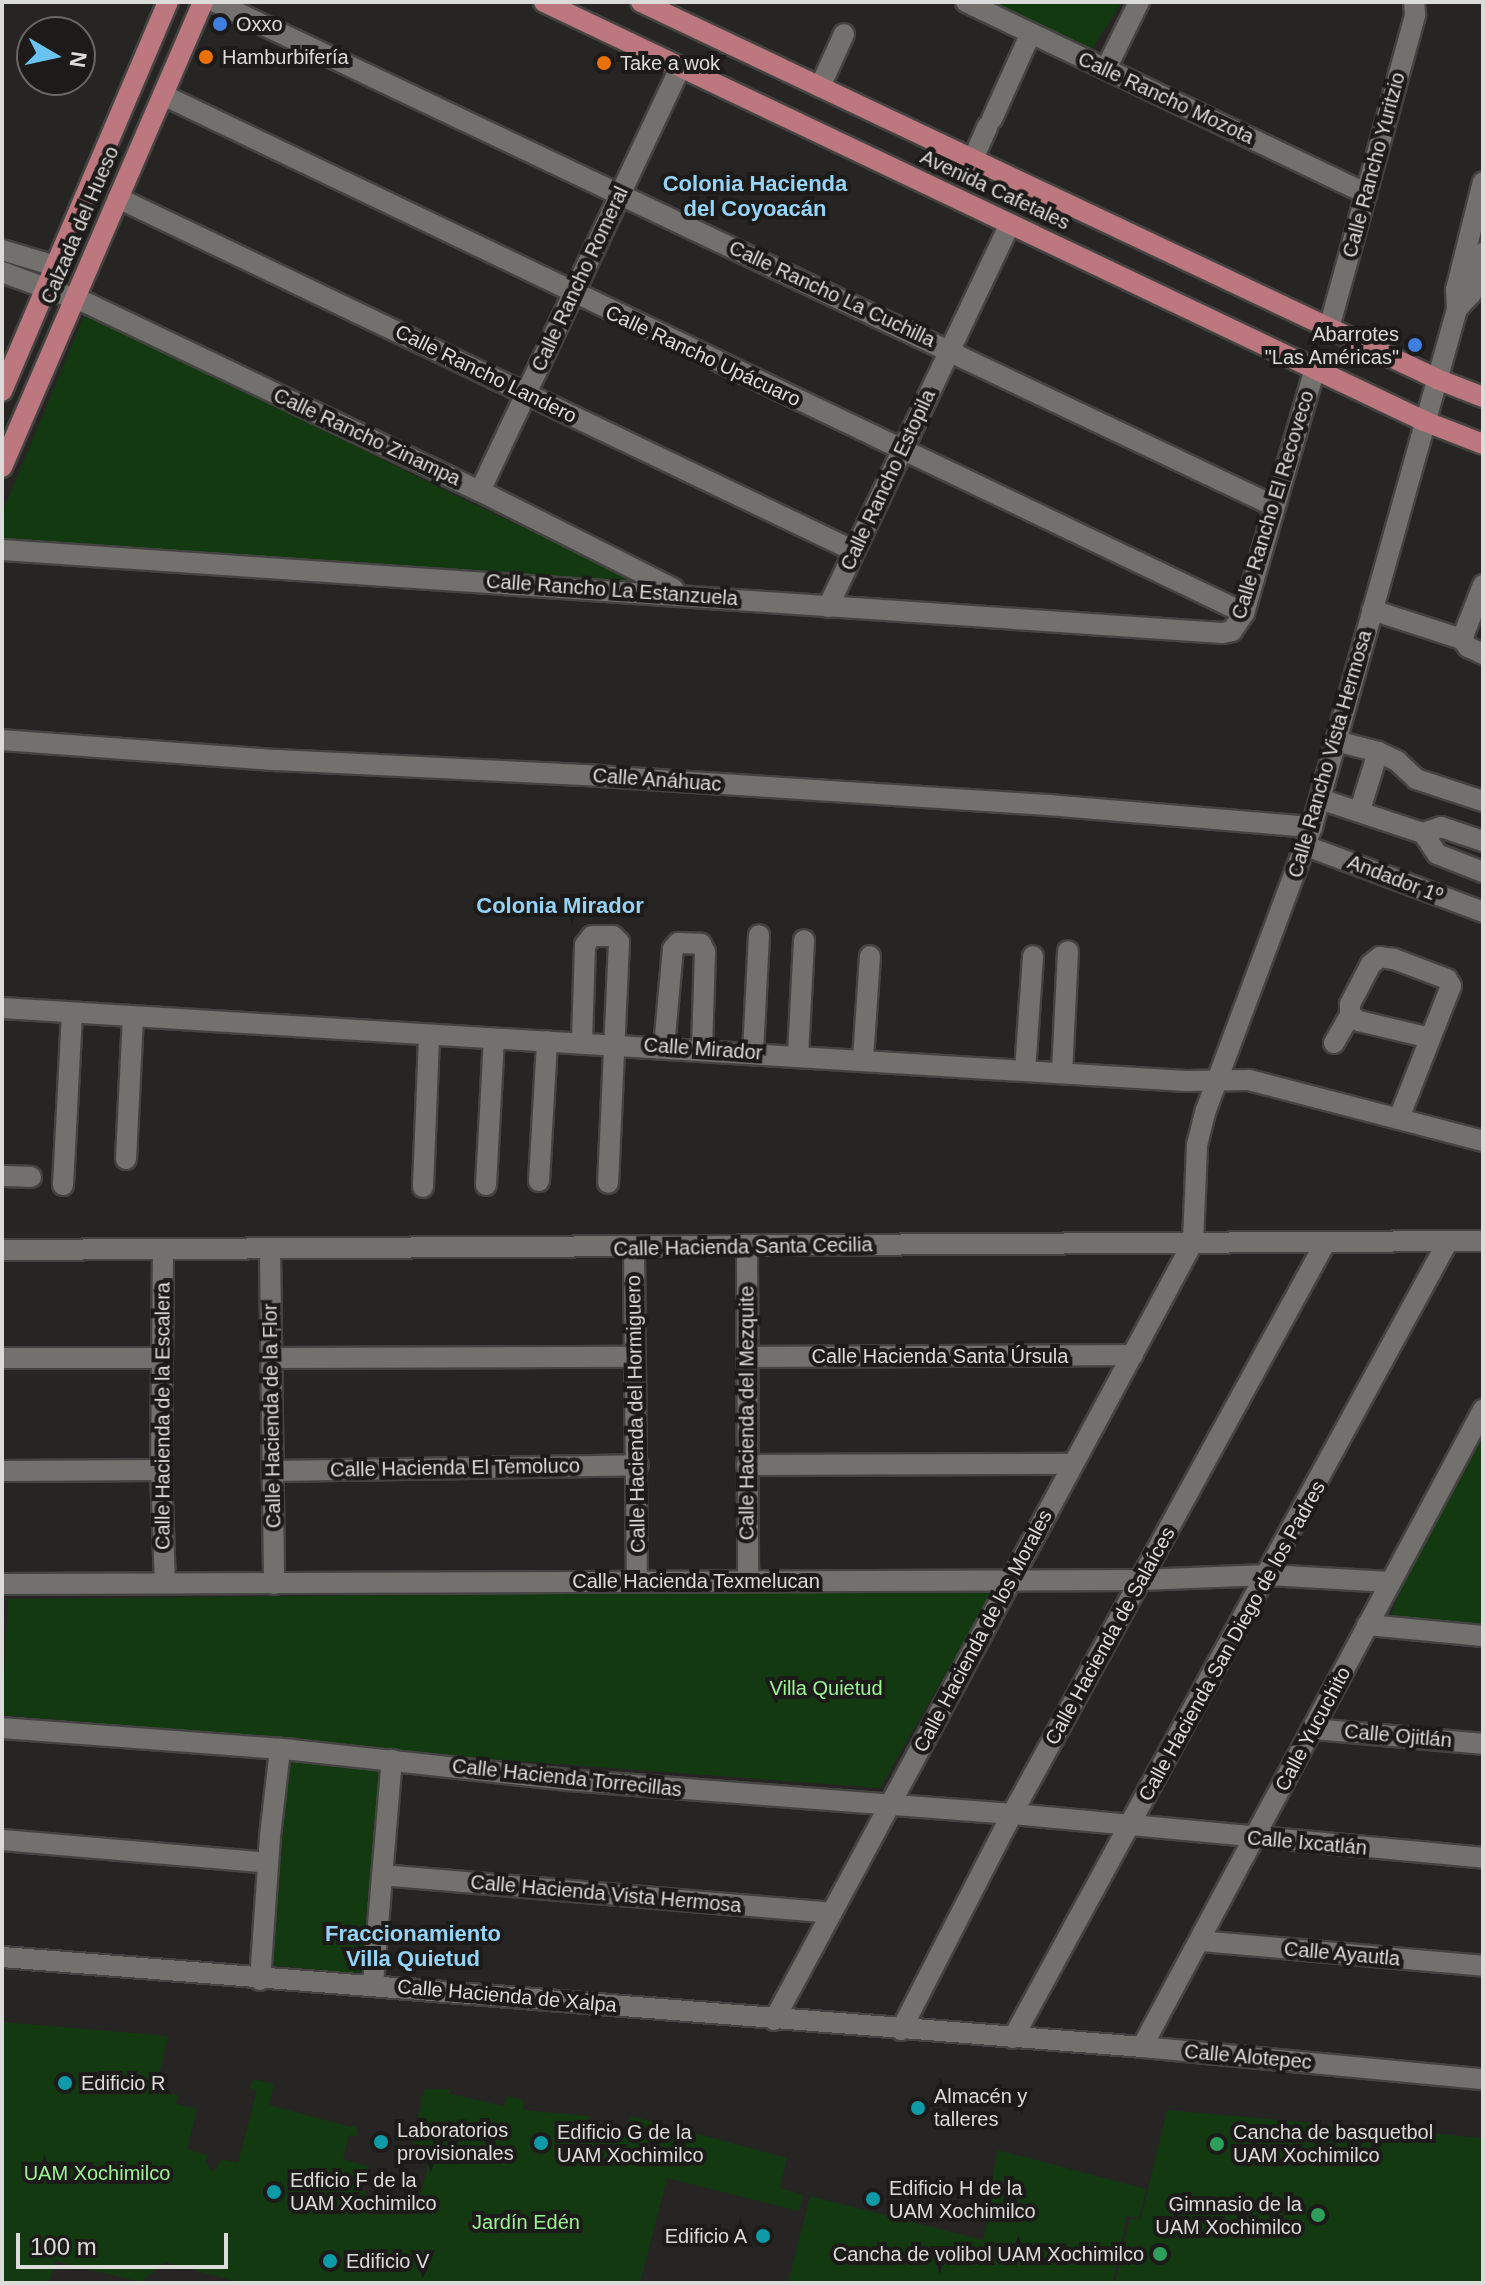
<!DOCTYPE html>
<meta charset="utf-8">
<style>
body{margin:0}
#map{position:relative;width:1485px;height:2285px;overflow:hidden;background:#262523;font-family:Arial,sans-serif}
div>[style]{position:absolute}
[style*='--x']{left:calc(var(--x)*1px);top:calc(var(--y)*1px);width:calc(var(--w)*1px);rotate:calc(var(--a)*1deg)}
.green>*{inset:0;background:#133911}
.roads{filter:drop-shadow(2px 0 #444341) drop-shadow(-2px 0 #444341) drop-shadow(0 2px #444341) drop-shadow(0 -2px #444341)}
.minor>*{height:20px;margin:-10px;padding:0 10px;transform-origin:10px;border-radius:10px;background:#72716e}
.major>*{height:20px;margin:-10px;padding:0 10px;transform-origin:10px;border-radius:10px;background:#bc787e}
.dots>*{width:22px;height:22px;translate:-50% -50%;box-sizing:border-box;border:4px solid #1d1b1a;border-radius:50%}
span{translate:-50% -50%;white-space:nowrap;text-align:center;line-height:1.15;-webkit-text-stroke:8px #1d1b1a;paint-order:stroke}
.poi-label{font-size:20px;color:#dbdbd9}
.left{translate:0 -50%;text-align:left}
.right{translate:-100% -50%;text-align:right}
.street-label{font-size:20px;color:#dbdbd9}
.park-label{font-size:20px;color:#9bf593}
.neighbourhood-label{font-size:22px;color:#95d4f6;font-weight:700}
.frame{position:absolute;inset:0;border:4px solid #dbdbd9;pointer-events:none}
.north{position:absolute;left:16px;top:16px;width:80px;height:80px;box-sizing:border-box;background:#1d1b1a;border:2px solid #696866;border-radius:50%;rotate:99deg;font-size:22px;font-weight:700;line-height:32px;text-align:center;color:#dbdbd9}
.north::after{content:'';display:block;margin:auto;width:28px;height:36px;background:#6ac3f1;clip-path:polygon(50% 0,100% 100%,50% 72%,0 100%)}
.scale{position:absolute;left:16px;top:2233px;width:212px;height:36px;box-sizing:border-box;border:4px solid #dbdbd9;border-top:0;padding-left:10px;font-size:24px;line-height:28px;white-space:nowrap;color:#dbdbd9;-webkit-text-stroke:6px #1d1b1a;paint-order:stroke}
</style>
<div id="map">
<div class="green">
<div style="clip-path:polygon(993px 2px,1122px 2px,1091px 50px)"></div>
<div style="clip-path:polygon(85px 314px,473px 504px,643px 583px,2px 539px,2px 513px)"></div>
<div style="clip-path:polygon(1483px 1438px,1483px 1626px,1390px 1618px,1401px 1587px)"></div>
<div style="clip-path:polygon(994px 1589px,880px 1788px,383px 1751px,360px 1974px,270px 1965px,290px 1740px,2px 1715px,8px 1599px)"></div>
<div style="clip-path:polygon(2px 2022px,168px 2036px,156px 2088px,178px 2095px,176px 2104px,197px 2109px,187px 2149px,207px 2155px,206px 2162px,211px 2171px,217px 2169px,221px 2159px,238px 2163px,257px 2090px,250px 2088px,253px 2079px,274px 2084px,269px 2105px,351px 2127px,356px 2125px,358px 2136px,349px 2135px,343px 2159px,370px 2167px,356px 2176px,365px 2191px,364px 2199px,415px 2212px,430px 2160px,411px 2154px,418px 2148px,407px 2133px,416px 2125px,424px 2090px,444px 2089px,450px 2090px,450px 2094px,504px 2106px,507px 2096px,523px 2100px,523px 2110px,589px 2116px,587px 2125px,626px 2134px,631px 2116px,787px 2158px,780px 2188px,803px 2195px,799px 2211px,667px 2178px,640px 2283px,241px 2283px,165px 2262px,141px 2282px,55px 2261px,49px 2283px,2px 2283px)"></div>
<div style="clip-path:polygon(1167px 2110px,1483px 2138px,1483px 2283px,1115px 2283px,1130px 2219px,1141px 2219px)"></div>
<div style="clip-path:polygon(998px 2150px,1146px 2189px,1139px 2218px,1127px 2216px,1113px 2283px,788px 2283px,810px 2196px,983px 2240px,989px 2216px,984px 2214px)"></div>
</div>
<div class="roads">
<div class="minor">
<div style="--x:215;--y:2;--w:1173;--a:25.45"></div>
<div style="--x:966;--y:2;--w:444;--a:25.6"></div>
<div style="--x:1106;--y:69;--w:75;--a:-63.8"></div>
<div style="--x:820;--y:87;--w:58;--a:-65.6"></div>
<div style="--x:163;--y:95;--w:1199;--a:25.6"></div>
<div style="--x:992;--y:119;--w:92;--a:-65.7"></div>
<div style="--x:973;--y:159;--w:36;--a:-66"></div>
<div style="--x:118;--y:198;--w:816;--a:25.62"></div>
<div style="--x:2;--y:250;--w:55;--a:16.8"></div>
<div style="--x:2;--y:272;--w:93;--a:20.2"></div>
<div style="--x:89;--y:304;--w:433;--a:25.6"></div>
<div style="--x:480;--y:491;--w:217;--a:26.8"></div>
<div style="--x:1457;--y:309;--w:21;--a:-47"></div>
<div style="--x:1471;--y:294;--w:43;--a:-73.7"></div>
<div style="--x:1329;--y:328;--w:325;--a:-74.6"></div>
<div style="--x:1415;--y:15;--w:13;--a:-94"></div>
<div style="--x:480;--y:491;--w:469;--a:-64.7"></div>
<div style="--x:2;--y:550;--w:1223;--a:3.89"></div>
<div style="--x:1222;--y:633;--w:10;--a:-11"></div>
<div style="--x:1232;--y:631;--w:22;--a:-56"></div>
<div style="--x:1244;--y:613;--w:254;--a:-73.8"></div>
<div style="--x:828;--y:607;--w:424;--a:-64.6"></div>
<div style="--x:1372;--y:610;--w:95;--a:17.9"></div>
<div style="--x:1462;--y:639;--w:10;--a:53"></div>
<div style="--x:1468;--y:647;--w:17;--a:25"></div>
<div style="--x:1462;--y:639;--w:58;--a:-68.7"></div>
<div style="--x:2;--y:740;--w:276;--a:4.2"></div>
<div style="--x:277;--y:760;--w:322;--a:2.8"></div>
<div style="--x:599;--y:776;--w:451;--a:3.7"></div>
<div style="--x:1049;--y:805;--w:264;--a:4.8"></div>
<div style="--x:1336;--y:741;--w:43;--a:14.7"></div>
<div style="--x:1320;--y:799;--w:108;--a:18.3"></div>
<div style="--x:1423;--y:833;--w:25;--a:56"></div>
<div style="--x:1437;--y:854;--w:49;--a:21.4"></div>
<div style="--x:1360;--y:810;--w:61;--a:-72.8"></div>
<div style="--x:1378;--y:752;--w:21;--a:25"></div>
<div style="--x:1397;--y:761;--w:26;--a:43"></div>
<div style="--x:1416;--y:779;--w:71;--a:18.2"></div>
<div style="--x:1423;--y:833;--w:19;--a:-18"></div>
<div style="--x:1441;--y:827;--w:44;--a:18.4"></div>
<div style="--x:1306;--y:846;--w:189;--a:20.4"></div>
<div style="--x:2;--y:1008;--w:1186;--a:3.53"></div>
<div style="--x:1186;--y:1081;--w:63;--a:-0.9"></div>
<div style="--x:1249;--y:1080;--w:242;--a:14.6"></div>
<div style="--x:582;--y:1041;--w:96;--a:-88.2"></div>
<div style="--x:585;--y:945;--w:11;--a:-52"></div>
<div style="--x:592;--y:936;--w:21;--a:0"></div>
<div style="--x:613;--y:936;--w:8;--a:45"></div>
<div style="--x:619;--y:942;--w:241;--a:92.6"></div>
<div style="--x:1334;--y:1043;--w:32;--a:-60"></div>
<div style="--x:664;--y:1047;--w:98;--a:-84.8"></div>
<div style="--x:673;--y:949;--w:8;--a:-50"></div>
<div style="--x:678;--y:943;--w:23;--a:2"></div>
<div style="--x:701;--y:944;--w:9;--a:63"></div>
<div style="--x:705;--y:952;--w:98;--a:91.8"></div>
<div style="--x:753;--y:1053;--w:118;--a:-87.1"></div>
<div style="--x:798;--y:1055;--w:115;--a:-87"></div>
<div style="--x:863;--y:1059;--w:103;--a:-86.1"></div>
<div style="--x:1025;--y:1071;--w:115;--a:-86"></div>
<div style="--x:1062;--y:1073;--w:122;--a:-87.2"></div>
<div style="--x:1399;--y:1118;--w:142;--a:-68.5"></div>
<div style="--x:1451;--y:986;--w:8;--a:-120"></div>
<div style="--x:1447;--y:979;--w:57;--a:-159.3"></div>
<div style="--x:1394;--y:959;--w:14;--a:-172"></div>
<div style="--x:1380;--y:957;--w:11;--a:142"></div>
<div style="--x:1371;--y:964;--w:45;--a:117.7"></div>
<div style="--x:1350;--y:1004;--w:11;--a:90"></div>
<div style="--x:1350;--y:1015;--w:11;--a:34"></div>
<div style="--x:1359;--y:1021;--w:73;--a:13.5"></div>
<div style="--x:126;--y:1159;--w:142;--a:-87.2"></div>
<div style="--x:2;--y:1176;--w:29;--a:2"></div>
<div style="--x:539;--y:1181;--w:140;--a:-86.7"></div>
<div style="--x:63;--y:1185;--w:172;--a:-87"></div>
<div style="--x:486;--y:1185;--w:146;--a:-86.9"></div>
<div style="--x:423;--y:1187;--w:152;--a:-87.7"></div>
<div style="--x:747;--y:1246;--w:333;--a:89.8"></div>
<div style="--x:634;--y:1248;--w:332;--a:89.5"></div>
<div style="--x:270;--y:1249;--w:335;--a:89.3"></div>
<div style="--x:2;--y:1250;--w:1481;--a:-0.35"></div>
<div style="--x:163;--y:1250;--w:220;--a:90.5"></div>
<div style="--x:161;--y:1470;--w:112;--a:88"></div>
<div style="--x:747;--y:1357;--w:386;--a:-0.3"></div>
<div style="--x:2;--y:1358;--w:160;--a:0"></div>
<div style="--x:272;--y:1358;--w:363;--a:-0.2"></div>
<div style="--x:747;--y:1465;--w:325;--a:-0.2"></div>
<div style="--x:2;--y:1471;--w:159;--a:-0.4"></div>
<div style="--x:273;--y:1471;--w:365;--a:-0.9"></div>
<div style="--x:2;--y:1584;--w:1138;--a:-0.2"></div>
<div style="--x:1140;--y:1580;--w:128;--a:-2.2"></div>
<div style="--x:1268;--y:1575;--w:122;--a:3.3"></div>
<div style="--x:1367;--y:1625;--w:117;--a:5.4"></div>
<div style="--x:2;--y:1728;--w:291;--a:4.3"></div>
<div style="--x:292;--y:1750;--w:279;--a:6.2"></div>
<div style="--x:569;--y:1780;--w:444;--a:4.4"></div>
<div style="--x:1012;--y:1814;--w:473;--a:5.3"></div>
<div style="--x:1313;--y:1729;--w:171;--a:5"></div>
<div style="--x:2;--y:1840;--w:267;--a:4.9"></div>
<div style="--x:382;--y:1875;--w:450;--a:4.8"></div>
<div style="--x:1200;--y:1941;--w:284;--a:5"></div>
<div style="--x:2;--y:1957;--w:1144;--a:4.51"></div>
<div style="--x:1142;--y:2047;--w:342;--a:5.4"></div>
<div style="--x:260;--y:1980;--w:144;--a:-86"></div>
<div style="--x:270;--y:1836;--w:88;--a:-83.4"></div>
<div style="--x:373;--y:1984;--w:225;--a:-85.2"></div>
<div style="--x:774;--y:2020;--w:884;--a:-61.69"></div>
<div style="--x:1193;--y:1242;--w:97;--a:-87.6"></div>
<div style="--x:1197;--y:1145;--w:36;--a:-76"></div>
<div style="--x:1206;--y:1110;--w:302;--a:-69.5"></div>
<div style="--x:1312;--y:827;--w:538;--a:-74.36"></div>
<div style="--x:1457;--y:309;--w:19;--a:-93"></div>
<div style="--x:1456;--y:290;--w:111;--a:-76"></div>
<div style="--x:901;--y:2030;--w:243;--a:-62.8"></div>
<div style="--x:1012;--y:1814;--w:649;--a:-61.26"></div>
<div style="--x:1013;--y:2038;--w:906;--a:-61.37"></div>
<div style="--x:1142;--y:2047;--w:723;--a:-61.84"></div>
</div>
<div class="major">
<div style="--x:544;--y:2;--w:975;--a:25.46"></div>
<div style="--x:1424;--y:421;--w:63;--a:21.3"></div>
<div style="--x:641;--y:2;--w:881;--a:25.34"></div>
<div style="--x:1437;--y:379;--w:49;--a:21.4"></div>
<div style="--x:2;--y:391;--w:423;--a:-66.9"></div>
<div style="--x:2;--y:467;--w:507;--a:-66.62"></div>
</div>
</div>
<div class="dots">
<div style="left:220px;top:24px;background:#3f7fe0"></div>
<div style="left:206px;top:57px;background:#e8710a"></div>
<div style="left:604px;top:63px;background:#e8710a"></div>
<div style="left:1415px;top:345px;background:#3f7fe0"></div>
<div style="left:65px;top:2083px;background:#0f9aa8"></div>
<div style="left:918px;top:2108px;background:#0f9aa8"></div>
<div style="left:381px;top:2142px;background:#0f9aa8"></div>
<div style="left:541px;top:2143px;background:#0f9aa8"></div>
<div style="left:1217px;top:2144px;background:#2e9e5b"></div>
<div style="left:274px;top:2192px;background:#0f9aa8"></div>
<div style="left:873px;top:2199px;background:#0f9aa8"></div>
<div style="left:1318px;top:2215px;background:#2e9e5b"></div>
<div style="left:763px;top:2236px;background:#0f9aa8"></div>
<div style="left:1160px;top:2254px;background:#2e9e5b"></div>
<div style="left:330px;top:2261px;background:#0f9aa8"></div>
</div>
<div class="poi-label">
<span class="left" style="left:236px;top:24px">Oxxo</span>
<span class="left" style="left:222px;top:57px">Hamburbifería</span>
<span class="left" style="left:620px;top:63px">Take a wok</span>
<span class="right" style="left:1399px;top:346px">Abarrotes<br>"Las Américas"</span>
<span class="left" style="left:81px;top:2083px">Edificio R</span>
<span class="left" style="left:934px;top:2108px">Almacén y<br>talleres</span>
<span class="left" style="left:397px;top:2142px">Laboratorios<br>provisionales</span>
<span class="left" style="left:557px;top:2144px">Edificio G de la<br>UAM Xochimilco</span>
<span class="left" style="left:1233px;top:2144px">Cancha de basquetbol<br>UAM Xochimilco</span>
<span class="left" style="left:290px;top:2192px">Edficio F de la<br>UAM Xochimilco</span>
<span class="left" style="left:889px;top:2200px">Edificio H de la<br>UAM Xochimilco</span>
<span class="right" style="left:1302px;top:2216px">Gimnasio de la<br>UAM Xochimilco</span>
<span class="right" style="left:747px;top:2236px">Edificio A</span>
<span class="right" style="left:1144px;top:2254px">Cancha de volibol UAM Xochimilco</span>
<span class="left" style="left:346px;top:2261px">Edificio V</span>
</div>
<div class="street-label">
<span style="left:1166px;top:98px;rotate:25deg">Calle Rancho Mozota</span>
<span style="left:1374px;top:165px;rotate:-75deg">Calle Rancho Yuritzio</span>
<span style="left:995px;top:190px;rotate:25deg">Avenida Cafetales</span>
<span style="left:80px;top:225px;rotate:-67deg">Calzada del Hueso</span>
<span style="left:580px;top:279px;rotate:-65deg">Calle Rancho Romeral</span>
<span style="left:832px;top:294px;rotate:25deg">Calle Rancho La Cuchilla</span>
<span style="left:703px;top:356px;rotate:25deg">Calle Rancho Upácuaro</span>
<span style="left:486px;top:374px;rotate:26deg">Calle Rancho Landero</span>
<span style="left:367px;top:437px;rotate:25deg">Calle Rancho Zinampa</span>
<span style="left:888px;top:480px;rotate:-65deg">Calle Rancho Estopila</span>
<span style="left:1273px;top:505px;rotate:-73deg">Calle Rancho El Recoveco</span>
<span style="left:612px;top:590px;rotate:4deg">Calle Rancho La Estanzuela</span>
<span style="left:1330px;top:754px;rotate:-74deg">Calle Rancho Vista Hermosa</span>
<span style="left:657px;top:780px;rotate:4deg">Calle Anáhuac</span>
<span style="left:1395px;top:879px;rotate:21deg">Andador 1º</span>
<span style="left:703px;top:1049px;rotate:4deg">Calle Mirador</span>
<span style="left:743px;top:1247px;rotate:-1deg">Calle Hacienda Santa Cecilia</span>
<span style="left:940px;top:1356px">Calle Hacienda Santa Úrsula</span>
<span style="left:747px;top:1413px;rotate:-90deg">Calle Hacienda del Mezquite</span>
<span style="left:636px;top:1414px;rotate:-91deg">Calle Hacienda del Hormiguero</span>
<span style="left:163px;top:1416px;rotate:-90deg">Calle Hacienda de la Escalera</span>
<span style="left:272px;top:1416px;rotate:-91deg">Calle Hacienda de la Flor</span>
<span style="left:455px;top:1468px;rotate:-1deg">Calle Hacienda El Temoluco</span>
<span style="left:696px;top:1581px">Calle Hacienda Texmelucan</span>
<span style="left:983px;top:1631px;rotate:-62deg">Calle Hacienda de los Morales</span>
<span style="left:1110px;top:1636px;rotate:-61deg">Calle Hacienda de Salaíces</span>
<span style="left:1232px;top:1641px;rotate:-61deg">Calle Hacienda San Diego de los Padres</span>
<span style="left:1313px;top:1729px;rotate:-62deg">Calle Yucuchito</span>
<span style="left:1398px;top:1736px;rotate:5deg">Calle Ojitlán</span>
<span style="left:567px;top:1778px;rotate:6deg">Calle Hacienda Torrecillas</span>
<span style="left:1307px;top:1843px;rotate:5deg">Calle Ixcatlán</span>
<span style="left:606px;top:1894px;rotate:5deg">Calle Hacienda Vista Hermosa</span>
<span style="left:1342px;top:1954px;rotate:5deg">Calle Ayautla</span>
<span style="left:507px;top:1996px;rotate:5deg">Calle Hacienda de Xalpa</span>
<span style="left:1248px;top:2057px;rotate:5deg">Calle Alotepec</span>
</div>
<div class="park-label">
<span style="left:826px;top:1688px">Villa Quietud</span>
<span style="left:97px;top:2173px">UAM Xochimilco</span>
<span style="left:526px;top:2222px">Jardín Edén</span>
</div>
<div class="neighbourhood-label">
<span style="left:755px;top:196px">Colonia Hacienda<br>del Coyoacán</span>
<span style="left:560px;top:906px">Colonia Mirador</span>
<span style="left:413px;top:1946px">Fraccionamiento<br>Villa Quietud</span>
</div>
<div class="frame"></div>
<div class="north">N</div>
<div class="scale">100 m</div>
</div>
